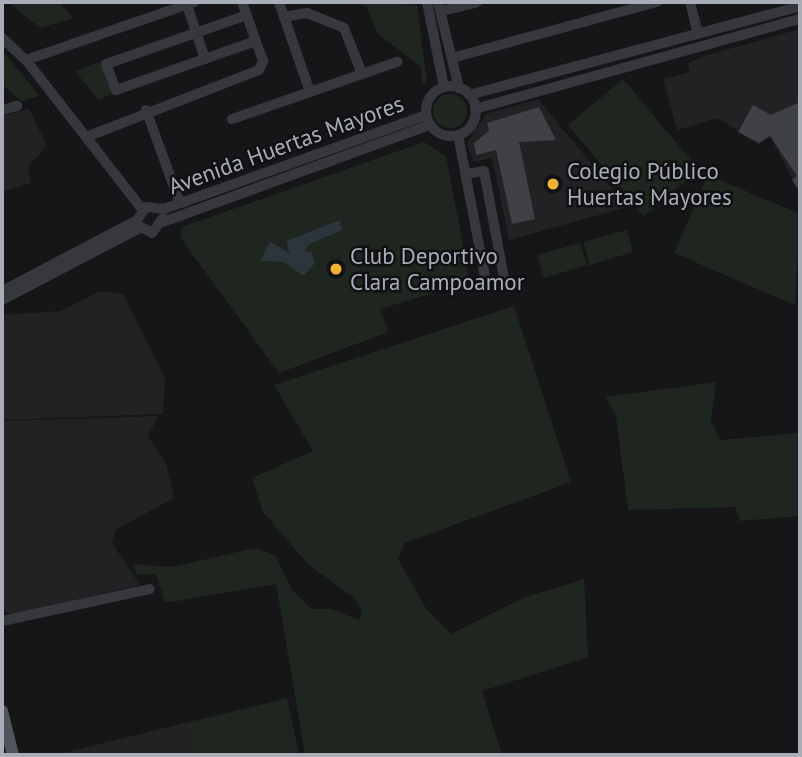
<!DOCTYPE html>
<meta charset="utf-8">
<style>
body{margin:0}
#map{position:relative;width:802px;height:757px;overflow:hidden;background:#161618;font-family:"PT Sans",sans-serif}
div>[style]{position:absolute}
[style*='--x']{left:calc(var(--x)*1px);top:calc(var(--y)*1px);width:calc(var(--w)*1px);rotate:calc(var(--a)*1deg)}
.built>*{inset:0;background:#222225}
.green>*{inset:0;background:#1e261f}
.round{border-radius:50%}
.water>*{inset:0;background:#2c353c}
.building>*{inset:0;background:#404145}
.minor>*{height:10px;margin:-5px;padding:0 5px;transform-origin:5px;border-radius:5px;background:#37383d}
.minor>.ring{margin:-5px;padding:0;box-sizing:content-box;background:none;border:10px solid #37383d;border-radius:50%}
.major>*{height:12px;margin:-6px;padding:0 6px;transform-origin:6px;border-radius:6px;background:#53555c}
.dots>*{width:19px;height:19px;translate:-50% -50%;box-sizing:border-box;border:4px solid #111113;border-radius:50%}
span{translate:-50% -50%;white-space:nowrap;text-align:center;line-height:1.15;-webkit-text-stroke:5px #111113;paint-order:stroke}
.street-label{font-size:23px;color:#a8adb8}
.poi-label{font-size:23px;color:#a8adb8}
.left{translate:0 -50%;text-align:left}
.frame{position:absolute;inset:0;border:4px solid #a8adb8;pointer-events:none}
</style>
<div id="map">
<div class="built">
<div style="clip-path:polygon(800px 29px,800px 194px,770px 136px,759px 145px,718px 118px,677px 130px,663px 79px,690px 72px,688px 63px,704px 56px)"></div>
<div style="clip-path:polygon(538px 99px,627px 207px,509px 240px,492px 158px,473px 162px,467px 143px,486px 114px)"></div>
<div style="clip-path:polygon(29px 109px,47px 146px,28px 167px,31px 183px,2px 192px,2px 116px)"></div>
<div style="clip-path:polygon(100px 291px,123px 294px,165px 379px,163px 414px,2px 420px,2px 315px,60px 311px)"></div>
<div style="clip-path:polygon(158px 416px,148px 436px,166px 464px,174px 498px,115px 530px,112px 543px,140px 585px,12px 615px,4px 611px,2px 421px)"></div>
<div style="clip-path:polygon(287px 698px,185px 724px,193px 755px,55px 755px)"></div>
</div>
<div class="green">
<div style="clip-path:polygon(8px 2px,59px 2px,73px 18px,40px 28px)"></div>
<div style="clip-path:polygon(356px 2px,417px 5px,427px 83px,422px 84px,421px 67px,377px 33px,367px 7px)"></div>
<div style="clip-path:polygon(2px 52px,6px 55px,40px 96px,21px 101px,2px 84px)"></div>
<div style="clip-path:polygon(101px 61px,112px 94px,98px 100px,75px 71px)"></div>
<div style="clip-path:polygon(623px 79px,699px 170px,644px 216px,568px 125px)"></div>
<div class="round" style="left:433px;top:94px;width:34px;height:34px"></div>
<div style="clip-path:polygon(424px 142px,446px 156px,470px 282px,380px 309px,388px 332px,279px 373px,180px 237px,182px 227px)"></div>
<div style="clip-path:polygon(708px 175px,800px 214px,795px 305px,674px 253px)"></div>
<div style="clip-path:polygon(627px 230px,633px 252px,590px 265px,583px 242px)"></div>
<div style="clip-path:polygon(580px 243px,587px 265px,544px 278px,537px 255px)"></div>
<div style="clip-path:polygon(514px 306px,571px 482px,405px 543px,398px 559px,427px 610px,451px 634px,523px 598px,584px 579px,588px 657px,482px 691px,502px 755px,305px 755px,276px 584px,165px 603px,156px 574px,137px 575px,132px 564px,172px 567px,255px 548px,275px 555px,292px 590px,311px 609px,331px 609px,359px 620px,362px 611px,354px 598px,309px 565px,263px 512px,252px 478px,313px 451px,274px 385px)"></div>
<div style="clip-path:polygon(716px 382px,711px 421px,720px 440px,800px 433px,800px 516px,740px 521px,735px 507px,628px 510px,616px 416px,606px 397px)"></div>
<div style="clip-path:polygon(287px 698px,299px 755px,193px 755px,185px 724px)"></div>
</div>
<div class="water">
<div style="clip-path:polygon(340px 220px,342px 230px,309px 244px,304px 252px,312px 252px,315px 263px,304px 276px,284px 262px,261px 261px,270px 241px,290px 254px,286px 241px)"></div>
</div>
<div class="building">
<div style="clip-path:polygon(800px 102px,800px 192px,792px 180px,797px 176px,770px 136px,759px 143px,738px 132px,753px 105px,771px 115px)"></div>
<div style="clip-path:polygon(539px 107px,556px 140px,519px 142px,535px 219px,512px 224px,496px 150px,476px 155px,474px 143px,489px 131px,487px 123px)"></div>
</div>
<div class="minor">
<div style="--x:186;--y:2;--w:60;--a:71.6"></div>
<div style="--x:279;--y:2;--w:95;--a:71"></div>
<div style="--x:427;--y:2;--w:87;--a:78.7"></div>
<div style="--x:438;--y:2;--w:89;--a:76.3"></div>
<div style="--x:690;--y:2;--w:32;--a:76"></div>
<div style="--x:442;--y:11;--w:36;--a:-14"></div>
<div style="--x:247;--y:15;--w:149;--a:160.8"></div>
<div style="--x:106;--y:64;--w:28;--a:69"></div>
<div style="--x:116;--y:90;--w:148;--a:-19.3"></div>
<div style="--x:284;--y:17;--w:23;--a:-10"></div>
<div style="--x:307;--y:13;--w:40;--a:22"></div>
<div style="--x:344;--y:28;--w:49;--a:68.6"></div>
<div style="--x:2;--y:38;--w:33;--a:43"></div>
<div style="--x:26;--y:60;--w:189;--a:52.1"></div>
<div style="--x:452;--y:58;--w:213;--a:-15.3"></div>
<div style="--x:26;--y:60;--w:178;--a:-19"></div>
<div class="ring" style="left:426px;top:86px;width:40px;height:40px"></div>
<div style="--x:469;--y:95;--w:343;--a:-15"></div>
<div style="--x:475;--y:109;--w:337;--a:-15.5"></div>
<div style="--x:2;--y:110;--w:16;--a:-15"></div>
<div style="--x:146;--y:110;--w:99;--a:69.9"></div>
<div style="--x:232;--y:119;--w:175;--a:-19.1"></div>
<div style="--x:458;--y:135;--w:150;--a:79.2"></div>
<div style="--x:486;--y:282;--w:11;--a:22"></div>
<div style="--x:496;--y:286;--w:11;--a:-45"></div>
<div style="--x:504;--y:278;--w:109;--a:-100.6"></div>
<div style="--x:484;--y:171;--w:18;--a:171"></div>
<div style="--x:86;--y:137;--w:186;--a:-21.2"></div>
<div style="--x:259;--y:70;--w:10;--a:-66"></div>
<div style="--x:263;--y:61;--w:63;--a:-109.6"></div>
<div style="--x:163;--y:222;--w:284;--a:-20"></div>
<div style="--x:138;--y:225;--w:16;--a:30"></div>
<div style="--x:152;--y:233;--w:19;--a:-54"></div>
<div style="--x:2;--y:291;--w:153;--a:-27.7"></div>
<div style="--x:137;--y:220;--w:16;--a:-55"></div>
<div style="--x:146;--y:207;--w:18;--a:6"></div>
<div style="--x:164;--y:209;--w:278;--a:-19.7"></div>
<div style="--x:2;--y:300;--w:156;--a:-27.6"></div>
<div style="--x:2;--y:621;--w:151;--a:-12.2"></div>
</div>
<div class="major">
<div style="--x:2;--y:711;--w:45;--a:76"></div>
</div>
<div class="dots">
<div style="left:553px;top:184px;background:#f2b134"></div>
<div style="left:336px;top:269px;background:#f2b134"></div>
</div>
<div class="street-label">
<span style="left:286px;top:145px;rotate:-20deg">Avenida Huertas Mayores</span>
</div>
<div class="poi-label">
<span class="left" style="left:567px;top:184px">Colegio Público<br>Huertas Mayores</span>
<span class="left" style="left:350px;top:269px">Club Deportivo<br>Clara Campoamor</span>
</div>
<div class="frame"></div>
</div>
